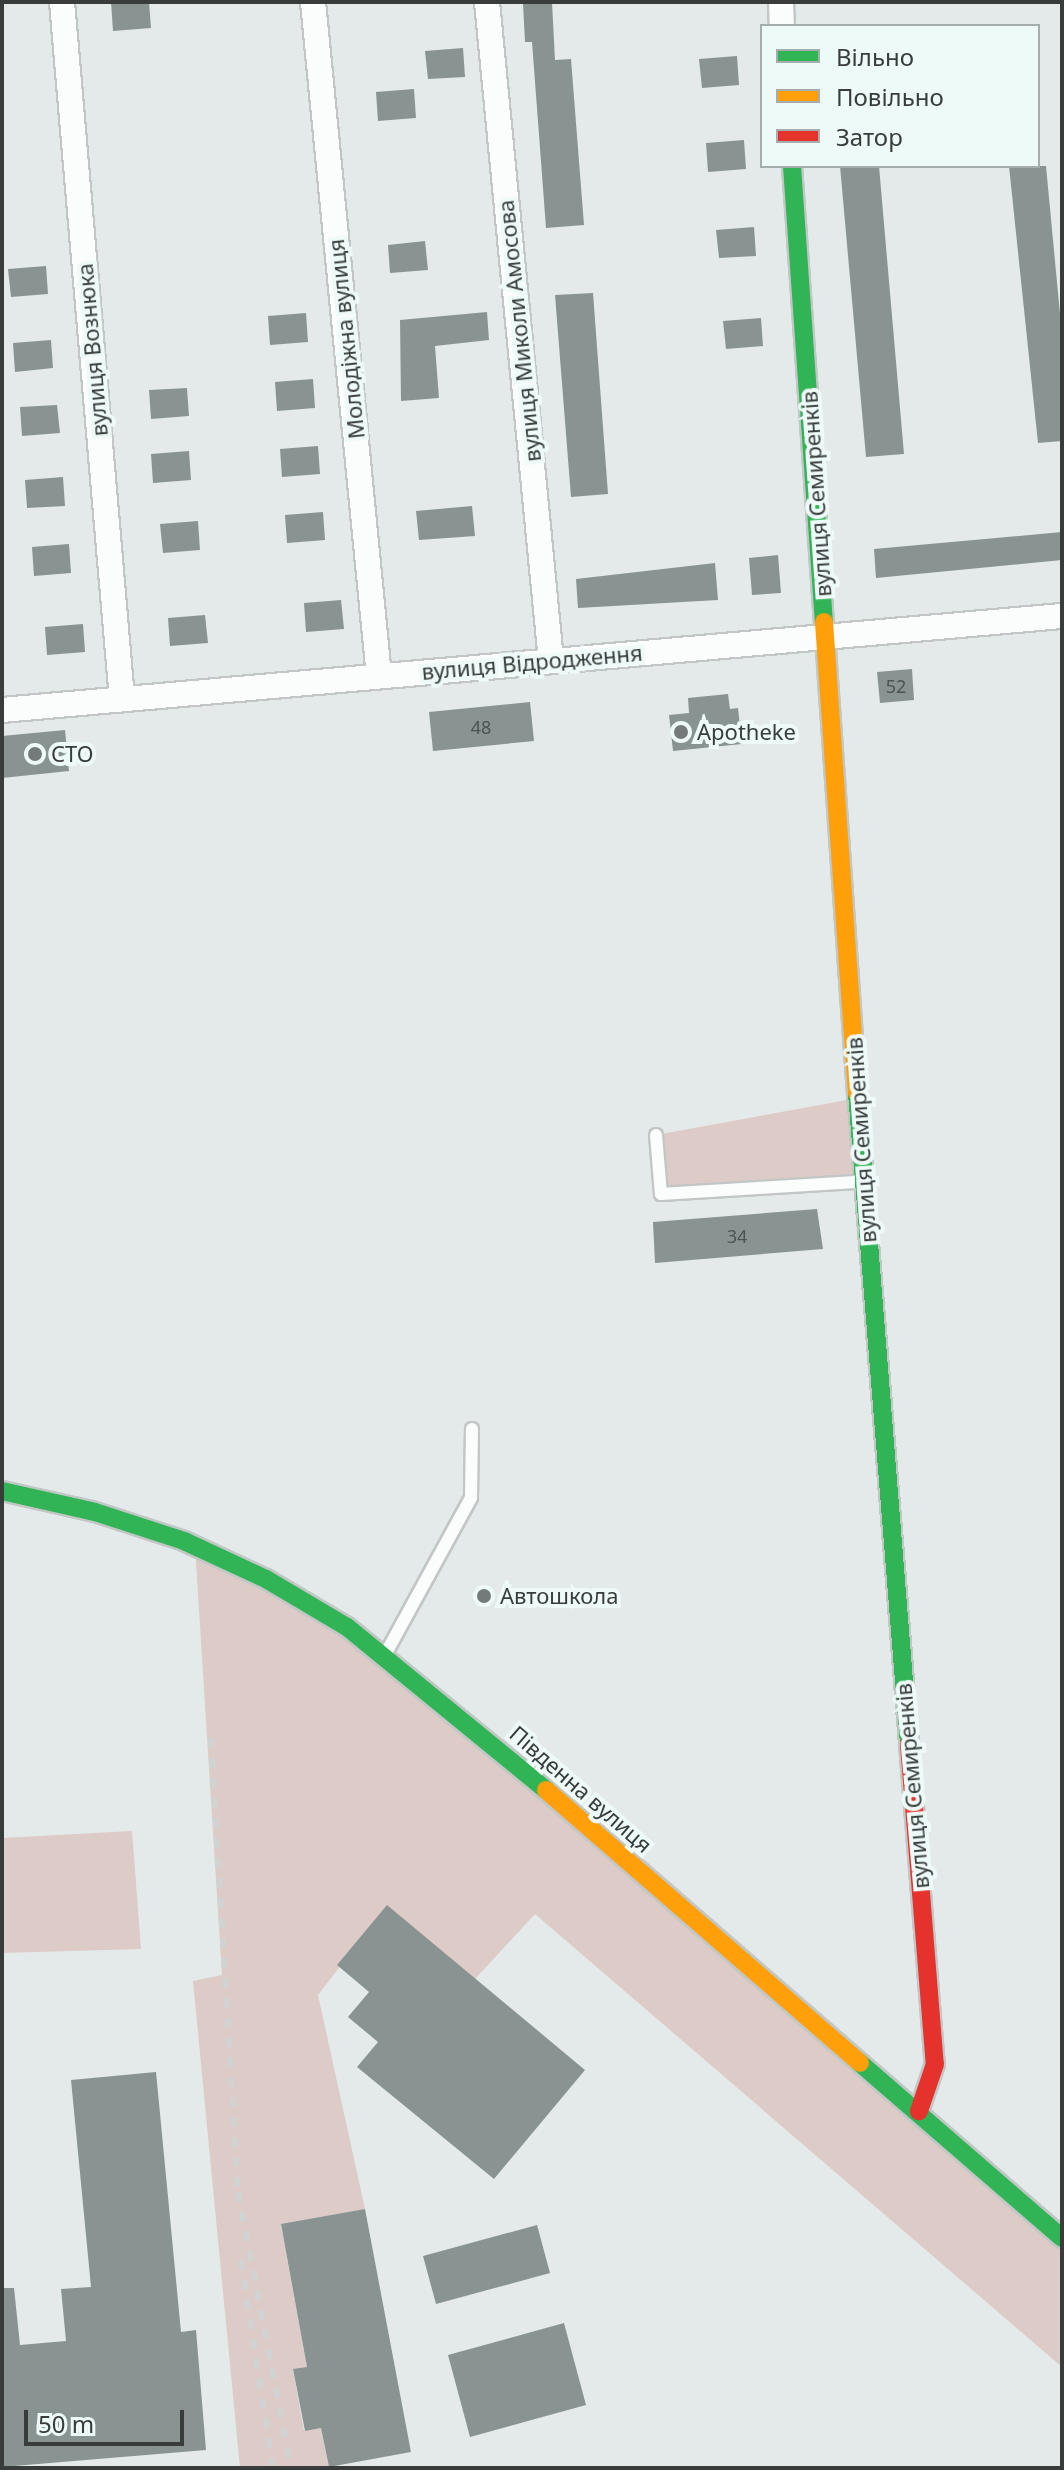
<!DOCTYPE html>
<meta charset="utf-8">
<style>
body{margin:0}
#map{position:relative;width:1064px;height:2470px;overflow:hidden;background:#e4eae9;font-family:"Noto Sans",sans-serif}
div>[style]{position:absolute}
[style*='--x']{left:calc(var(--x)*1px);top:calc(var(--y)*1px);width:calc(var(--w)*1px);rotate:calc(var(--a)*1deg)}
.green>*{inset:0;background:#dccbc7}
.building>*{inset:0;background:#899492}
.roads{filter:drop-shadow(2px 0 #c2c7c6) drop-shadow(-2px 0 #c2c7c6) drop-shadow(0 2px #c2c7c6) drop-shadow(0 -2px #c2c7c6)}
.lane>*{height:12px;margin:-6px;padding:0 6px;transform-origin:6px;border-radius:6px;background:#fbfcfc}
.street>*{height:24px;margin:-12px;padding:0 12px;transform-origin:12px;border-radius:12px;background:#fbfcfc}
.fast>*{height:18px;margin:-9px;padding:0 9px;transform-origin:9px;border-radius:9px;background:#30b455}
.slow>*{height:18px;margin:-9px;padding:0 9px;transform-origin:9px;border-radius:9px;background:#ff9f0a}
.jam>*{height:18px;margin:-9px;padding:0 9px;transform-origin:9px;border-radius:9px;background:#e5322d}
.rail>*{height:6px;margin-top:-3px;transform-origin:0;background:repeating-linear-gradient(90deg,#d1d3d3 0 10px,transparent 0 20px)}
.dots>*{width:22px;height:22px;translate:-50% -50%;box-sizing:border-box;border:4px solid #eefaf7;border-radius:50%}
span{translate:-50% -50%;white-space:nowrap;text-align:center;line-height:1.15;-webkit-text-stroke:8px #eefaf7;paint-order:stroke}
.number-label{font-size:18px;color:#4c5352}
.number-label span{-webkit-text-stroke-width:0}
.street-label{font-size:22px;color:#383d3c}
.poi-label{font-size:22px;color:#383d3c}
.left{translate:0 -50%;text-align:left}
.frame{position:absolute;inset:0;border:4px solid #383d3c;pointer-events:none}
.legend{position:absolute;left:760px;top:24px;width:280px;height:144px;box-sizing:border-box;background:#eefaf7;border:2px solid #a5aeac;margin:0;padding:10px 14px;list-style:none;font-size:24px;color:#383d3c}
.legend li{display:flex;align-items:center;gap:16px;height:40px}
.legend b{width:40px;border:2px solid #a5aeac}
.scale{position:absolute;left:24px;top:2410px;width:160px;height:36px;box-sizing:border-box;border:4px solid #383d3c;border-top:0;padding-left:10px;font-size:24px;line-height:28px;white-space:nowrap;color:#383d3c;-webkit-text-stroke:6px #eefaf7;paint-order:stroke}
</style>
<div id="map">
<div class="green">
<div style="clip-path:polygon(858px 1098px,863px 1182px,661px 1194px,656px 1135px)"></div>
<div style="clip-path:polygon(195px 1546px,305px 1600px,1062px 2238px,1062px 2367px,535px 1914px,475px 1979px,387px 1906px,318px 1995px,365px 2209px,281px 2225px,307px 2367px,293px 2370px,304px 2431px,321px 2428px,329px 2468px,240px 2468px,193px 1981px,222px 1975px)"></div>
<div style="clip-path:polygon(132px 1831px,141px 1949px,2px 1953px,2px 1838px)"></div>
</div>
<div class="building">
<div style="clip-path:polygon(111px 2px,149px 2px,151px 28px,113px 31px)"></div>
<div style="clip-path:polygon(552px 2px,555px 60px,571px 59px,584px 225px,546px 228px,532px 42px,525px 42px,523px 4px)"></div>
<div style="clip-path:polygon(463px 48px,465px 77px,428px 79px,425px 51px)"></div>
<div style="clip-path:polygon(737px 56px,739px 85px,702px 88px,699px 59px)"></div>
<div style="clip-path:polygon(414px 89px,416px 118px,378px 121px,376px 92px)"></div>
<div style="clip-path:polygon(744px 140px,746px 169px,708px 172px,706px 143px)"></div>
<div style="clip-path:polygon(840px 166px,879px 166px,904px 454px,866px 457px)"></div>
<div style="clip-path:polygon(1009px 166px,1046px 166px,1062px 335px,1062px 441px,1038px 443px)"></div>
<div style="clip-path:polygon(754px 227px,756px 256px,719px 258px,716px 230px)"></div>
<div style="clip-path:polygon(425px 241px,428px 270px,390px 273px,388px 245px)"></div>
<div style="clip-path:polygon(46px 266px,48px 294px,11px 297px,8px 269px)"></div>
<div style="clip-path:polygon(593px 293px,608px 494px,571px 497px,555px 295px)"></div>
<div style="clip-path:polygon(487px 312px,489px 340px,435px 346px,439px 398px,401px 401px,400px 320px)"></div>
<div style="clip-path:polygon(306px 313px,308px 342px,270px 345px,268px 316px)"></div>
<div style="clip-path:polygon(761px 318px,763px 346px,726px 349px,723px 321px)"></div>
<div style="clip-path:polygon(51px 340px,53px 368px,15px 372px,13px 343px)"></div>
<div style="clip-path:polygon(313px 379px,315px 408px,277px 411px,275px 382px)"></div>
<div style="clip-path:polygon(187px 388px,189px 416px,151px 419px,149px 390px)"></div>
<div style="clip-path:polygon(57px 405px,60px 433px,22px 436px,20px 407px)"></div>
<div style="clip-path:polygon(318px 446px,320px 474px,282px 477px,280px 449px)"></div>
<div style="clip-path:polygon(189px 451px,191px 480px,153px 483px,151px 454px)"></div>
<div style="clip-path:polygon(63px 477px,65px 506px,27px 508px,25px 480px)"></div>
<div style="clip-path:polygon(472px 506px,475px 536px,419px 540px,416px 511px)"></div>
<div style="clip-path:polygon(323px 512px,325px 540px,287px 543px,285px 515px)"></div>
<div style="clip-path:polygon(198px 521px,200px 550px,163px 553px,160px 524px)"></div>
<div style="clip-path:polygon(1062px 532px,1062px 560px,876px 578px,874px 549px)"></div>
<div style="clip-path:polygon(69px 544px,71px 573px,34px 576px,32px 547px)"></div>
<div style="clip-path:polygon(778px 555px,781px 593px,752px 595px,749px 558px)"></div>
<div style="clip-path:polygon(715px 563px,718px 600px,578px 608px,576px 579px)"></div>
<div style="clip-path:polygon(341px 600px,344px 629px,306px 632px,304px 603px)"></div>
<div style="clip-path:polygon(205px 615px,208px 643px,170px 646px,168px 618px)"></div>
<div style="clip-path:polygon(83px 624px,85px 652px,47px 655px,45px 627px)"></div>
<div style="clip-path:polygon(912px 669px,914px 700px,880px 703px,877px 672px)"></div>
<div style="clip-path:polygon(728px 694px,730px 709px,738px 708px,742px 744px,673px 751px,669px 715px,689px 713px,688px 698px)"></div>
<div style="clip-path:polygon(530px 702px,534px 741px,433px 751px,429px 712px)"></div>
<div style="clip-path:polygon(65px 730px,69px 771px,2px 778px,2px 736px)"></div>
<div style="clip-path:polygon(817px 1209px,823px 1249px,655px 1263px,653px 1222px)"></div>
<div style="clip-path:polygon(387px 1905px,585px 2070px,494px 2179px,357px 2067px,378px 2042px,348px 2017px,369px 1992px,337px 1965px)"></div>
<div style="clip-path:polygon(156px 2072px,181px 2332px,196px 2330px,206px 2450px,2px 2467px,2px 2288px,14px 2288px,20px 2345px,66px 2341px,61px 2289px,91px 2287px,71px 2080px)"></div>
<div style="clip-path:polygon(365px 2209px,411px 2452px,329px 2467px,321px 2428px,305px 2431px,293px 2369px,307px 2367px,281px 2224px)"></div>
<div style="clip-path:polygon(537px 2225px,550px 2273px,436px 2304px,423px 2256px)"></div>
<div style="clip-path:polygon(564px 2323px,586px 2405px,470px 2437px,448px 2355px)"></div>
</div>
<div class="roads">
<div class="lane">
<div style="--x:656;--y:1135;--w:59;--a:85.2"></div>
<div style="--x:661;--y:1194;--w:199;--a:-3.5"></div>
<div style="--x:386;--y:1653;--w:177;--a:-61.3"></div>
<div style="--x:471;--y:1498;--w:69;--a:-89.2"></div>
</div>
<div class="street">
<div style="--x:62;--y:2;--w:700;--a:85.08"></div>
<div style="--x:313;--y:2;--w:677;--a:84.41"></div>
<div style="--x:487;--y:2;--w:662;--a:84.45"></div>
<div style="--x:781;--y:2;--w:24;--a:88"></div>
<div style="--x:2;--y:710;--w:1064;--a:-5.07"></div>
</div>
<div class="fast">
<div style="--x:792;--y:166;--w:457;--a:86"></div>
<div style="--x:857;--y:1093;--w:653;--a:85.43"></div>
<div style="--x:2;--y:1491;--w:95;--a:12.7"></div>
<div style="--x:95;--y:1512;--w:94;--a:18"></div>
<div style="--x:184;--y:1541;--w:90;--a:24.9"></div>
<div style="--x:266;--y:1579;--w:94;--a:30.7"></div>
<div style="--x:347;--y:1627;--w:257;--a:39.3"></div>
<div style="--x:860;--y:2063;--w:267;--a:40.9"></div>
</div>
<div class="slow">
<div style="--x:824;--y:622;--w:472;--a:86"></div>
<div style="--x:546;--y:1790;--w:416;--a:41"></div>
</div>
<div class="jam">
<div style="--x:909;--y:1744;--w:321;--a:85.4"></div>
<div style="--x:935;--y:2064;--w:50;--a:108.8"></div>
</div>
</div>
<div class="rail">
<div style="--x:211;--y:1738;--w:455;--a:86.6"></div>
<div style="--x:238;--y:2192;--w:281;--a:79.1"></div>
<div style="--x:241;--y:2260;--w:210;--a:81.3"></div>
</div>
<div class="dots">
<div style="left:681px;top:732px;background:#747a79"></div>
<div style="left:35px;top:754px;background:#747a79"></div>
<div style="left:484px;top:1596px;background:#747a79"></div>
</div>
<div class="number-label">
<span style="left:896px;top:686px">52</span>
<span style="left:481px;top:727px">48</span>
<span style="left:737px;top:1236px">34</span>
</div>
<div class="street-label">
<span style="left:519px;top:331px;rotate:-96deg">вулиця Миколи Амосова</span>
<span style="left:346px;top:339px;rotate:-96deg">Молодіжна вулиця</span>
<span style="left:92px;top:350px;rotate:-95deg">вулиця Вознюка</span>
<span style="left:816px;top:494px;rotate:-94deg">вулиця Семиренків</span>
<span style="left:532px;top:662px;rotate:-5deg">вулиця Відродження</span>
<span style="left:861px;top:1140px;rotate:-94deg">вулиця Семиренків</span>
<span style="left:912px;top:1786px;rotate:-95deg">вулиця Семиренків</span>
<span style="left:581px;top:1789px;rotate:41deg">Південна вулиця</span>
</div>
<div class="poi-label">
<span class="left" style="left:697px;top:732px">Apotheke</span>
<span class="left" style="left:51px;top:754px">СТО</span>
<span class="left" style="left:500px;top:1596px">Автошкола</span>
</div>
<div class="frame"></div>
<ul class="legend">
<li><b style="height:10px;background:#30b455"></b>Вільно</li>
<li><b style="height:10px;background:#ff9f0a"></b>Повільно</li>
<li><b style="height:10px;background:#e5322d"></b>Затор</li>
</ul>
<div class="scale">50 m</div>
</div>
